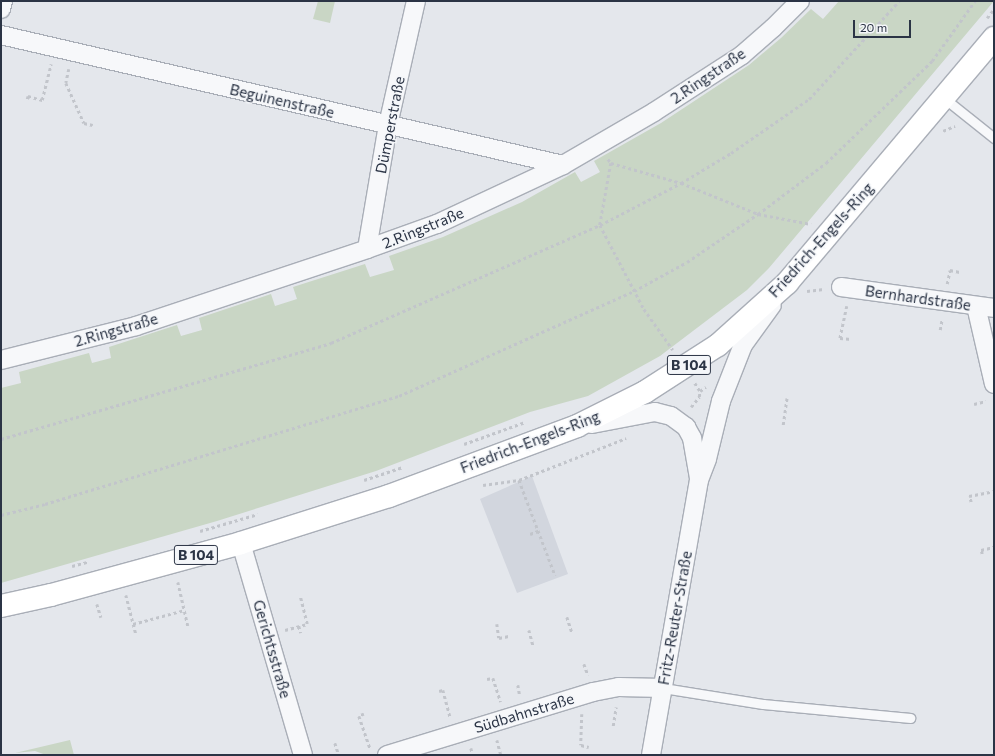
<!DOCTYPE html>
<meta charset="utf-8">
<style>
body{margin:0}
#map{position:relative;width:995px;height:756px;overflow:hidden;background:#e4e7ec;font-family:Commissioner,sans-serif}
div>[style]{position:absolute}
[style*='--x']{left:calc(var(--x)*1px);top:calc(var(--y)*1px);width:calc(var(--w)*1px);rotate:calc(var(--a)*1deg)}
.built>*{inset:0;background:#d2d6de}
.green>*{inset:0;background:#c9d6c5}
.path>*{height:2.5px;margin-top:-1.25px;transform-origin:0;background:repeating-linear-gradient(90deg,#c2c5cb 0 3px,transparent 0 6px)}
.roads{filter:drop-shadow(1px 0 #a9aeb7) drop-shadow(-1px 0 #a9aeb7) drop-shadow(0 1px #a9aeb7) drop-shadow(0 -1px #a9aeb7)}
.lane>*{height:9px;margin:-4.5px;padding:0 4.5px;transform-origin:4.5px;border-radius:4.5px;background:#f7f8fa}
.street>*{height:18px;margin:-9px;padding:0 9px;transform-origin:9px;border-radius:9px;background:#f7f8fa}
.primary>*{height:22px;margin:-11px;padding:0 11px;transform-origin:11px;border-radius:11px;background:#fff}
span{translate:-50% -50%;white-space:nowrap;text-align:center;line-height:1.15;-webkit-text-stroke:3px #f4f6f9;paint-order:stroke}
.shield-label span{padding:1px 3px;background:#f4f6f9;border:1px solid;border-radius:3px;-webkit-text-stroke-width:0}
.shield-label{font-size:14px;color:#2b3445;font-weight:700}
.street-label{font-size:15px;color:#2b3445}
.frame{position:absolute;inset:0;border:2px solid #2b3445;pointer-events:none}
.scale{position:absolute;left:853px;top:20px;width:58px;height:18px;box-sizing:border-box;border:2px solid #2b3445;border-top:0;padding-left:5px;font-size:12px;line-height:14px;white-space:nowrap;color:#2b3445;-webkit-text-stroke:3px #f4f6f9;paint-order:stroke}
</style>
<div id="map">
<div class="built">
<div style="clip-path:polygon(532px 476px,568px 574px,517px 593px,480px 499px)"></div>
</div>
<div class="green">
<div style="clip-path:polygon(318px 1px,335px 1px,330px 23px,313px 19px)"></div>
<div style="clip-path:polygon(839px 1px,994px 1px,769px 268px,747px 290px,660px 356px,588px 396px,530px 412px,376px 471px,217px 521px,1px 583px,1px 388px,21px 383px,19px 372px,89px 353px,92px 363px,111px 358px,109px 347px,177px 325px,181px 336px,202px 330px,199px 318px,271px 294px,275px 306px,297px 299px,293px 287px,365px 264px,370px 277px,394px 270px,389px 256px,443px 237px,522px 202px,575px 172px,581px 182px,600px 172px,594px 161px,661px 123px,749px 65px,781px 38px,811px 9px,823px 19px)"></div>
<div style="clip-path:polygon(70px 740px,74px 755px,46px 755px,35px 751px,15px 753px)"></div>
</div>
<div class="path">
<div style="--x:987;--y:18;--w:11;--a:-52"></div>
<div style="--x:69;--y:69;--w:14;--a:102"></div>
<div style="--x:66;--y:83;--w:44;--a:65.8"></div>
<div style="--x:84;--y:123;--w:9;--a:13"></div>
<div style="--x:27;--y:99;--w:3;--a:-72"></div>
<div style="--x:28;--y:96;--w:15;--a:16"></div>
<div style="--x:42;--y:100;--w:37;--a:-76"></div>
<div style="--x:943;--y:131;--w:13;--a:-23"></div>
<div style="--x:608;--y:159;--w:5;--a:53"></div>
<div style="--x:611;--y:163;--w:63;--a:100.1"></div>
<div style="--x:600;--y:225;--w:95;--a:62.4"></div>
<div style="--x:644;--y:309;--w:50;--a:54.7"></div>
<div style="--x:611;--y:163;--w:73;--a:15.9"></div>
<div style="--x:681;--y:183;--w:83;--a:21.9"></div>
<div style="--x:758;--y:214;--w:54;--a:10.7"></div>
<div style="--x:947;--y:284;--w:14;--a:-78"></div>
<div style="--x:950;--y:270;--w:10;--a:11"></div>
<div style="--x:807;--y:291;--w:17;--a:-7"></div>
<div style="--x:847;--y:306;--w:33;--a:102"></div>
<div style="--x:840;--y:338;--w:11;--a:5"></div>
<div style="--x:940;--y:330;--w:11;--a:-80"></div>
<div style="--x:695;--y:383;--w:9;--a:58"></div>
<div style="--x:974;--y:404;--w:12;--a:-14"></div>
<div style="--x:691;--y:407;--w:13;--a:-51"></div>
<div style="--x:699;--y:397;--w:6;--a:-81"></div>
<div style="--x:700;--y:391;--w:7;--a:-34"></div>
<div style="--x:783;--y:425;--w:27;--a:-82"></div>
<div style="--x:1;--y:439;--w:344;--a:-16.2"></div>
<div style="--x:331;--y:343;--w:294;--a:-23.7"></div>
<div style="--x:600;--y:225;--w:91;--a:-27.4"></div>
<div style="--x:681;--y:183;--w:58;--a:-31"></div>
<div style="--x:731;--y:153;--w:95;--a:-34.7"></div>
<div style="--x:809;--y:99;--w:133;--a:-47.4"></div>
<div style="--x:464;--y:444;--w:65;--a:-19.8"></div>
<div style="--x:364;--y:480;--w:41;--a:-18.4"></div>
<div style="--x:519;--y:480;--w:102;--a:69.2"></div>
<div style="--x:483;--y:485;--w:36;--a:-8"></div>
<div style="--x:519;--y:480;--w:115;--a:-21.4"></div>
<div style="--x:971;--y:502;--w:6;--a:-108"></div>
<div style="--x:969;--y:496;--w:25;--a:-11"></div>
<div style="--x:1;--y:515;--w:45;--a:-14"></div>
<div style="--x:45;--y:504;--w:370;--a:-17"></div>
<div style="--x:399;--y:396;--w:257;--a:-24.1"></div>
<div style="--x:634;--y:291;--w:60;--a:-28.7"></div>
<div style="--x:687;--y:262;--w:86;--a:-34.1"></div>
<div style="--x:758;--y:214;--w:85;--a:-36.9"></div>
<div style="--x:826;--y:163;--w:147;--a:-43.9"></div>
<div style="--x:932;--y:61;--w:74;--a:-54.4"></div>
<div style="--x:200;--y:531;--w:60;--a:-16.3"></div>
<div style="--x:530;--y:534;--w:9;--a:-21"></div>
<div style="--x:982;--y:554;--w:4;--a:-104"></div>
<div style="--x:981;--y:550;--w:13;--a:-13"></div>
<div style="--x:72;--y:566;--w:16;--a:-15"></div>
<div style="--x:178;--y:582;--w:45;--a:77.2"></div>
<div style="--x:126;--y:595;--w:40;--a:75.6"></div>
<div style="--x:97;--y:604;--w:14;--a:73"></div>
<div style="--x:567;--y:617;--w:16;--a:72"></div>
<div style="--x:133;--y:624;--w:54;--a:-15.1"></div>
<div style="--x:497;--y:624;--w:14;--a:82"></div>
<div style="--x:499;--y:638;--w:10;--a:-11"></div>
<div style="--x:299;--y:626;--w:7;--a:74"></div>
<div style="--x:285;--y:630;--w:23;--a:-15"></div>
<div style="--x:307;--y:624;--w:29;--a:-104"></div>
<div style="--x:529;--y:630;--w:16;--a:75"></div>
<div style="--x:584;--y:664;--w:12;--a:70"></div>
<div style="--x:487;--y:679;--w:6;--a:-9"></div>
<div style="--x:493;--y:678;--w:25;--a:72"></div>
<div style="--x:518;--y:685;--w:11;--a:80"></div>
<div style="--x:439;--y:691;--w:4;--a:-14"></div>
<div style="--x:443;--y:690;--w:28;--a:75"></div>
<div style="--x:364;--y:714;--w:5;--a:158"></div>
<div style="--x:359;--y:716;--w:34;--a:71"></div>
<div style="--x:582;--y:714;--w:31;--a:92"></div>
<div style="--x:581;--y:745;--w:8;--a:14"></div>
<div style="--x:613;--y:726;--w:19;--a:-81"></div>
<div style="--x:497;--y:740;--w:16;--a:75"></div>
<div style="--x:335;--y:743;--w:13;--a:72"></div>
<div style="--x:471;--y:748;--w:7;--a:74"></div>
</div>
<div class="roads">
<div class="lane">
<div style="--x:944;--y:98;--w:64;--a:38.7"></div>
<div style="--x:663;--y:688;--w:101;--a:9.1"></div>
<div style="--x:763;--y:704;--w:148;--a:5.4"></div>
</div>
<div class="street">
<div style="--x:1;--y:9;--w:8;--a:-76"></div>
<div style="--x:1;--y:35;--w:577;--a:13.02"></div>
<div style="--x:367;--y:249;--w:126;--a:-80.4"></div>
<div style="--x:388;--y:125;--w:127;--a:-77.3"></div>
<div style="--x:841;--y:287;--w:154;--a:7.8"></div>
<div style="--x:976;--y:306;--w:80;--a:77"></div>
<div style="--x:1;--y:360;--w:139;--a:-14.1"></div>
<div style="--x:136;--y:326;--w:243;--a:-18.4"></div>
<div style="--x:367;--y:249;--w:74;--a:-19.7"></div>
<div style="--x:437;--y:224;--w:139;--a:-25.1"></div>
<div style="--x:563;--y:165;--w:105;--a:-30.2"></div>
<div style="--x:654;--y:112;--w:105;--a:-32.9"></div>
<div style="--x:742;--y:55;--w:41;--a:-41.1"></div>
<div style="--x:773;--y:28;--w:38;--a:-45"></div>
<div style="--x:592;--y:424;--w:64;--a:-10.8"></div>
<div style="--x:655;--y:412;--w:16;--a:14"></div>
<div style="--x:671;--y:416;--w:19;--a:36"></div>
<div style="--x:686;--y:427;--w:13;--a:61"></div>
<div style="--x:692;--y:438;--w:41;--a:80.1"></div>
<div style="--x:241;--y:543;--w:221;--a:73.7"></div>
<div style="--x:387;--y:755;--w:215;--a:-17"></div>
<div style="--x:593;--y:692;--w:26;--a:-11"></div>
<div style="--x:619;--y:687;--w:44;--a:1.3"></div>
<div style="--x:651;--y:755;--w:279;--a:-80.1"></div>
<div style="--x:699;--y:480;--w:22;--a:-69"></div>
<div style="--x:707;--y:459;--w:60;--a:-76.4"></div>
<div style="--x:721;--y:401;--w:60;--a:-68.6"></div>
<div style="--x:743;--y:345;--w:49;--a:-54.1"></div>
</div>
<div class="primary">
<div style="--x:1;--y:606;--w:51;--a:-12.4"></div>
<div style="--x:51;--y:595;--w:197;--a:-15.3"></div>
<div style="--x:241;--y:543;--w:155;--a:-17.6"></div>
<div style="--x:389;--y:496;--w:201;--a:-20.4"></div>
<div style="--x:577;--y:426;--w:76;--a:-26.6"></div>
<div style="--x:645;--y:392;--w:87;--a:-32.8"></div>
<div style="--x:718;--y:345;--w:93;--a:-41.9"></div>
<div style="--x:787;--y:283;--w:321;--a:-49.8"></div>
</div>
</div>
<div class="shield-label">
<span style="left:689px;top:365px">B 104</span>
<span style="left:196px;top:555px">B 104</span>
</div>
<div class="street-label">
<span style="left:708px;top:76px;rotate:-34deg">2.Ringstraße</span>
<span style="left:282px;top:101px;rotate:13deg">Beguinenstraße</span>
<span style="left:390px;top:125px;rotate:-79deg">Dümperstraße</span>
<span style="left:423px;top:228px;rotate:-22deg">2.Ringstraße</span>
<span style="left:821px;top:240px;rotate:-48deg">Friedrich-Engels-Ring</span>
<span style="left:918px;top:298px;rotate:8deg">Bernhardstraße</span>
<span style="left:116px;top:330px;rotate:-16deg">2.Ringstraße</span>
<span style="left:530px;top:442px;rotate:-21deg">Friedrich-Engels-Ring</span>
<span style="left:675px;top:618px;rotate:-80deg">Fritz-Reuter-Straße</span>
<span style="left:272px;top:649px;rotate:74deg">Gerichtsstraße</span>
<span style="left:524px;top:713px;rotate:-17deg">Südbahnstraße</span>
</div>
<div class="frame"></div>
<div class="scale">20 m</div>
</div>
